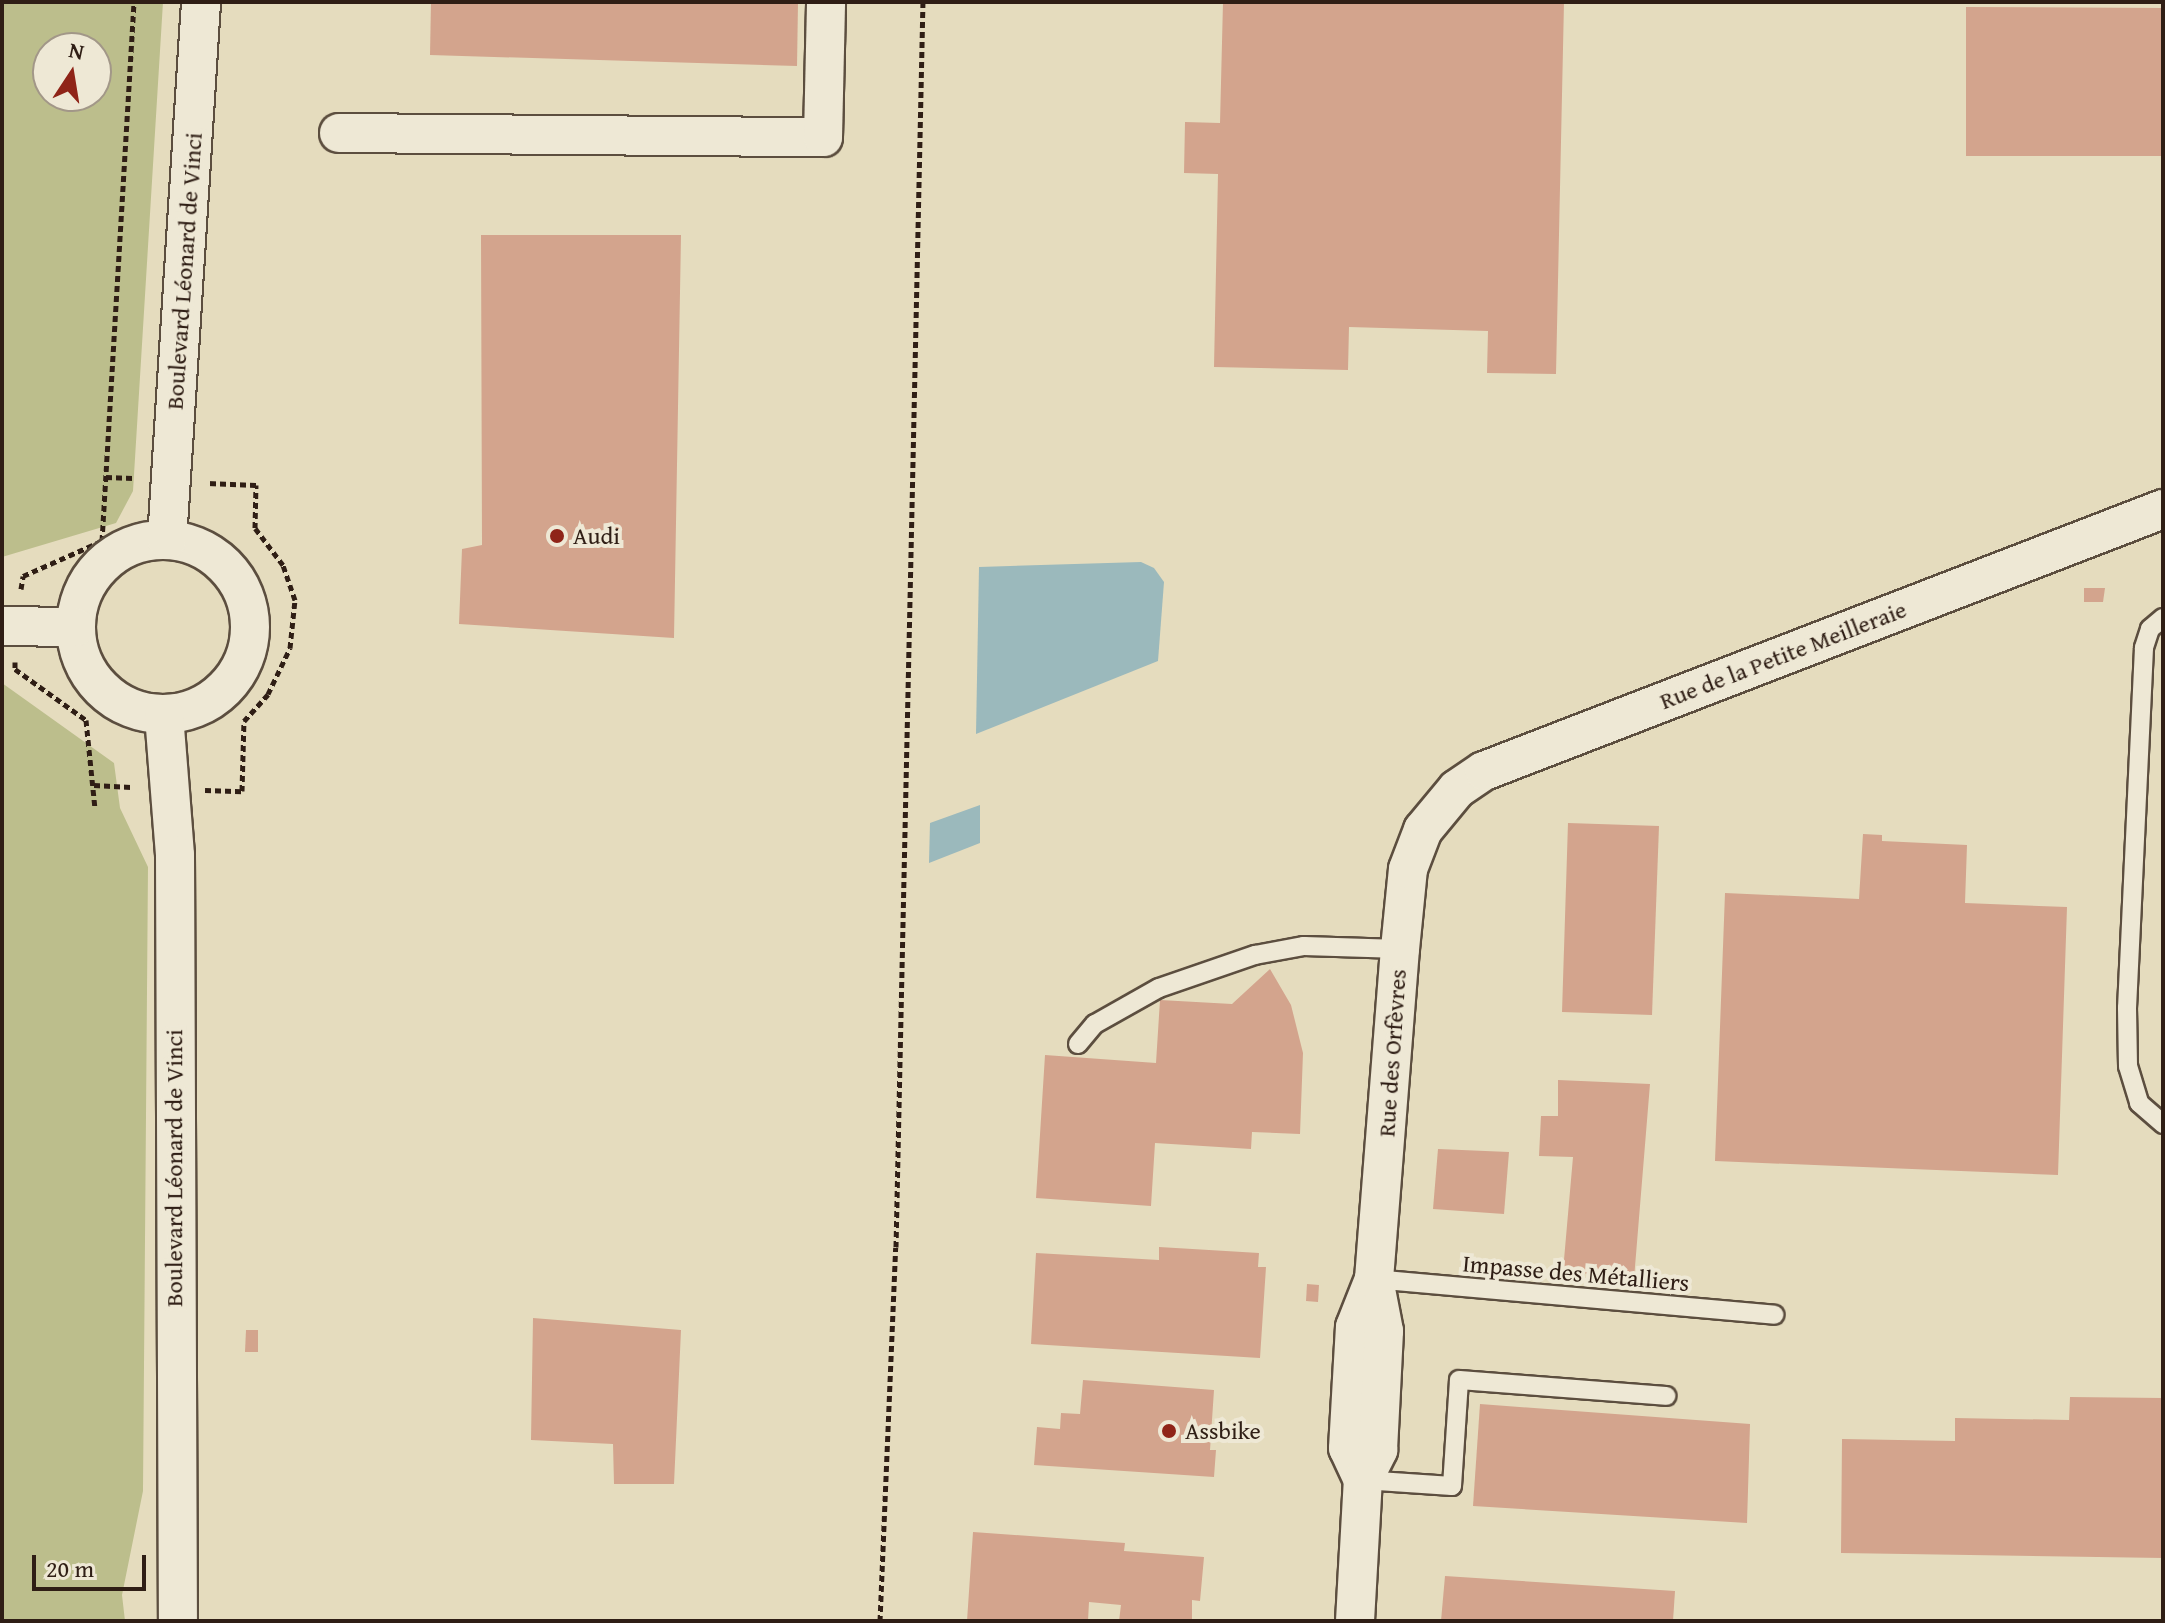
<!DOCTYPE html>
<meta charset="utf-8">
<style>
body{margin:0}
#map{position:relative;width:2165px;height:1623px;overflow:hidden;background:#e5dcbe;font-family:"Gentium Book Plus",serif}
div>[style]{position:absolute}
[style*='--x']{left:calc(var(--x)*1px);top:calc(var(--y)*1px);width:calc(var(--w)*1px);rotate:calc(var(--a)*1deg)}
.green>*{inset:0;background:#bcbe8c}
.water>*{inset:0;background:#9bb9bc}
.building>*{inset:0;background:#d3a48d}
.path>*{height:5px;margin-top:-2.5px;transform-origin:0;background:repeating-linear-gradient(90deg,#2f1e15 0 6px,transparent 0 10px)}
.roads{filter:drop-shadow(2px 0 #5c4e3f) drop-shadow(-2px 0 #5c4e3f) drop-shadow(0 2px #5c4e3f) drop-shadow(0 -2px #5c4e3f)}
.lane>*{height:18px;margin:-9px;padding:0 9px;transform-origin:9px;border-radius:9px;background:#eee8d5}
.street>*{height:38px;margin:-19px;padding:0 19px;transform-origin:19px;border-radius:19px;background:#eee8d5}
.street>.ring{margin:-19px;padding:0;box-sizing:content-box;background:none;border:38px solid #eee8d5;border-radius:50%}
.dots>*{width:22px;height:22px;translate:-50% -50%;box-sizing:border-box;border:4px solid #eee8d5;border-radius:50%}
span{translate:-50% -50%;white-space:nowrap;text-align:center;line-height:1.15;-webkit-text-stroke:8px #eee8d5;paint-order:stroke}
.street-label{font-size:24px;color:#2f1e15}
.poi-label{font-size:24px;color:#2f1e15}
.left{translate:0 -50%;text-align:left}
.frame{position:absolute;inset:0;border:4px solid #2f1e15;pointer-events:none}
.north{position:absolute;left:32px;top:32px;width:80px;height:80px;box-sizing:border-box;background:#eee8d5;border:2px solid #a29788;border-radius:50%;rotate:12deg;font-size:22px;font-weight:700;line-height:32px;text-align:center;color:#2f1e15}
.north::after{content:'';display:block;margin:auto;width:28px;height:36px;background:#8f2418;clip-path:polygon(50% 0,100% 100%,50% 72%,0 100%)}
.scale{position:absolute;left:32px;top:1555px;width:114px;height:36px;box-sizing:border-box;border:4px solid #2f1e15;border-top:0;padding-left:10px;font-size:24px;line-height:28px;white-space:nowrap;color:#2f1e15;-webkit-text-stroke:6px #eee8d5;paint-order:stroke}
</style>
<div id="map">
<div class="green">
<div style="clip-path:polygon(evenodd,2px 2px,163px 2px,133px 491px,116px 523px,2px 557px,2px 2px,48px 48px,96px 48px,96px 96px,48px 96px,48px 48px)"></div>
<div style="clip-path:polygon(2px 683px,114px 763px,120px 808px,148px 867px,143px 1491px,122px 1595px,125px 1621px,2px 1621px)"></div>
</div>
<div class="water">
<div style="clip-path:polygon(1141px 562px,1154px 568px,1164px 582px,1158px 661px,976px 734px,979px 567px)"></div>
<div style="clip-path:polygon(980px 805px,980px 843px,929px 863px,930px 823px)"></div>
</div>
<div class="building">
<div style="clip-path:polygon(431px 2px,798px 2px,797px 66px,430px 55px)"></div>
<div style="clip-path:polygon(1223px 2px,1564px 2px,1556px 374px,1487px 373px,1488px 331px,1349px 327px,1348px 370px,1214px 367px,1218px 174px,1184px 173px,1185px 122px,1220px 123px)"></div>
<div style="clip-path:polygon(1966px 7px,2163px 8px,2163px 156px,1966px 156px)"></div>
<div style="clip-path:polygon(481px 235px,681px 235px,674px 638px,459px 624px,462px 549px,482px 545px)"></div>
<div style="clip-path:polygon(2084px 588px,2105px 588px,2103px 602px,2084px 602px)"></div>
<div style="clip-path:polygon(1568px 823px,1659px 826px,1652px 1015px,1562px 1012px)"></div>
<div style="clip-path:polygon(1863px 834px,1882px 835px,1882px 841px,1967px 845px,1965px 903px,2067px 907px,2058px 1175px,1715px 1161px,1725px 893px,1859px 899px)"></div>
<div style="clip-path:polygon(1270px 969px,1291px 1005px,1303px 1053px,1300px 1134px,1252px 1132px,1251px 1149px,1155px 1143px,1151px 1206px,1036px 1198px,1045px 1055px,1156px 1063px,1160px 1000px,1232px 1004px)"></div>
<div style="clip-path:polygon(1558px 1080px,1650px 1084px,1634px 1279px,1563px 1271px,1573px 1157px,1539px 1156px,1541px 1116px,1558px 1116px)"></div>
<div style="clip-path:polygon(1438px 1149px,1509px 1152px,1504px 1214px,1433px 1209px)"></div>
<div style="clip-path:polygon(1159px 1247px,1259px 1253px,1258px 1267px,1266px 1267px,1260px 1358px,1031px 1344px,1036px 1253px,1159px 1260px)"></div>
<div style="clip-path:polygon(1307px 1284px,1319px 1285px,1318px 1302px,1306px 1301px)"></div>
<div style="clip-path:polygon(533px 1318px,681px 1330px,674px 1484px,614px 1484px,613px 1444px,531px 1440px)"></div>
<div style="clip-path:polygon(246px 1330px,258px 1330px,258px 1352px,245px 1352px)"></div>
<div style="clip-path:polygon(1083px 1380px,1214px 1390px,1210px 1450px,1216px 1450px,1214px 1477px,1034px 1465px,1037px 1427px,1060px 1429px,1061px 1413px,1080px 1414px)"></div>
<div style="clip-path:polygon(2070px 1397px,2163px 1398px,2163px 1558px,1841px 1553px,1842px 1439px,1955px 1441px,1955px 1418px,2069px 1420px)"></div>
<div style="clip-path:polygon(1480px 1404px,1750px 1424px,1747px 1523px,1473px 1506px)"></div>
<div style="clip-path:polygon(973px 1532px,1125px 1543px,1124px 1551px,1204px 1557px,1200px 1601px,1192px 1600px,1192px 1621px,1119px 1621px,1121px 1605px,1089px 1602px,1088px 1621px,967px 1621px)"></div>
<div style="clip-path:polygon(1445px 1576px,1675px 1591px,1673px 1621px,1441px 1621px)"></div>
</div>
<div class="path">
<div style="--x:106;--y:477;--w:27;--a:2"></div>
<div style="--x:21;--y:589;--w:13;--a:-81"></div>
<div style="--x:23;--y:576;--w:86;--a:-23.9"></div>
<div style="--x:102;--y:541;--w:540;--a:-86.6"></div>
<div style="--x:15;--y:662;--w:7;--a:90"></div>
<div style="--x:15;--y:669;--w:87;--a:35.7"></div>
<div style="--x:86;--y:720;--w:88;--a:84.2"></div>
<div style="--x:94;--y:785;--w:37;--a:3"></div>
<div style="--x:205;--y:790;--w:37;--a:2"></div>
<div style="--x:242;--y:791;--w:70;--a:-88.4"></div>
<div style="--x:244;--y:721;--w:36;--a:-48"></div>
<div style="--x:268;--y:694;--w:51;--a:-64.4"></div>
<div style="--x:290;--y:648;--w:48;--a:-84.1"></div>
<div style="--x:295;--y:600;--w:37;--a:-109"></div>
<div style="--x:283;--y:565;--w:46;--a:-127.1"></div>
<div style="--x:255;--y:528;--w:43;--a:-88.7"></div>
<div style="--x:256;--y:485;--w:49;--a:-177.7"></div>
<div style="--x:880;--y:1621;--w:374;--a:-87.6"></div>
<div style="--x:896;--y:1247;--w:1245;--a:-88.76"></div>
</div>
<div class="roads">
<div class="lane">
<div style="--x:2163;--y:618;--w:17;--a:140"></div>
<div style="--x:2150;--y:629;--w:20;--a:108"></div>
<div style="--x:2144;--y:648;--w:360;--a:92.7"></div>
<div style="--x:2127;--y:1008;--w:58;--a:89"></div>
<div style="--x:2128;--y:1066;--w:39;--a:73"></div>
<div style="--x:2139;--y:1103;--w:32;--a:41"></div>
<div style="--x:1078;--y:1044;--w:26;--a:-50"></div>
<div style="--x:1095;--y:1024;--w:73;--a:-29.4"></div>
<div style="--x:1159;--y:988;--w:102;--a:-19"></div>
<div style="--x:1255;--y:955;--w:50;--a:-10.4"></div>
<div style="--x:1304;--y:946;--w:96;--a:1.8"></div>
<div style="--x:1374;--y:1279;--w:402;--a:5.1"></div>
<div style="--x:1363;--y:1480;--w:89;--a:3.9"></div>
<div style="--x:1452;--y:1486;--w:106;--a:-86.2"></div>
<div style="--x:1459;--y:1380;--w:208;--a:4.4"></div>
</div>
<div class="street">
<div style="--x:339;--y:133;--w:484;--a:0.5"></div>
<div style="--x:823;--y:137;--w:135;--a:-88.7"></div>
<div class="ring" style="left:76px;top:540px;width:136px;height:136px"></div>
<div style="--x:167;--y:540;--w:539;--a:-86.38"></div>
<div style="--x:2;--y:626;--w:73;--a:0.8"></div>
<div style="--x:164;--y:715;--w:140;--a:85.5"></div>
<div style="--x:175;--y:855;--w:766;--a:89.78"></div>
<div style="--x:1363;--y:1480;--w:35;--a:-115"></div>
<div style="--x:1348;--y:1448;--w:121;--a:-86.7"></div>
<div style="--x:1355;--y:1327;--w:52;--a:-68.4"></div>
<div style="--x:1355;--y:1621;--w:141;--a:-86.8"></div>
<div style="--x:1363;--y:1480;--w:34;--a:-63"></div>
<div style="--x:1378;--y:1450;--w:119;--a:-87.1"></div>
<div style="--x:1384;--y:1331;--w:53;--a:-100.9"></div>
<div style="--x:1374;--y:1279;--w:331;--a:-85.5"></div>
<div style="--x:1400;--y:949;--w:80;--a:-84.3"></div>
<div style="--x:1408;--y:869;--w:42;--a:-69"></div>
<div style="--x:1423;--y:830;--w:53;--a:-50.3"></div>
<div style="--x:1457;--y:789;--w:32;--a:-34"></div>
<div style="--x:1484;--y:771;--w:728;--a:-21.1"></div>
</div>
</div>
<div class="dots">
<div style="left:557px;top:536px;background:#8f2418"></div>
<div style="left:1169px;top:1431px;background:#8f2418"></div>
</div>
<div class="street-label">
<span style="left:184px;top:271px;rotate:-86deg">Boulevard Léonard de Vinci</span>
<span style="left:1783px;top:655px;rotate:-21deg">Rue de la Petite Meilleraie</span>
<span style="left:1392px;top:1053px;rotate:-86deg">Rue des Orfèvres</span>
<span style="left:174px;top:1168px;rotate:-90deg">Boulevard Léonard de Vinci</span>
<span style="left:1576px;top:1273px;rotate:5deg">Impasse des Métalliers</span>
</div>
<div class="poi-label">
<span class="left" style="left:573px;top:536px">Audi</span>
<span class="left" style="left:1185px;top:1431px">Assbike</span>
</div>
<div class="frame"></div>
<div class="north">N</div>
<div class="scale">20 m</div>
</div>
